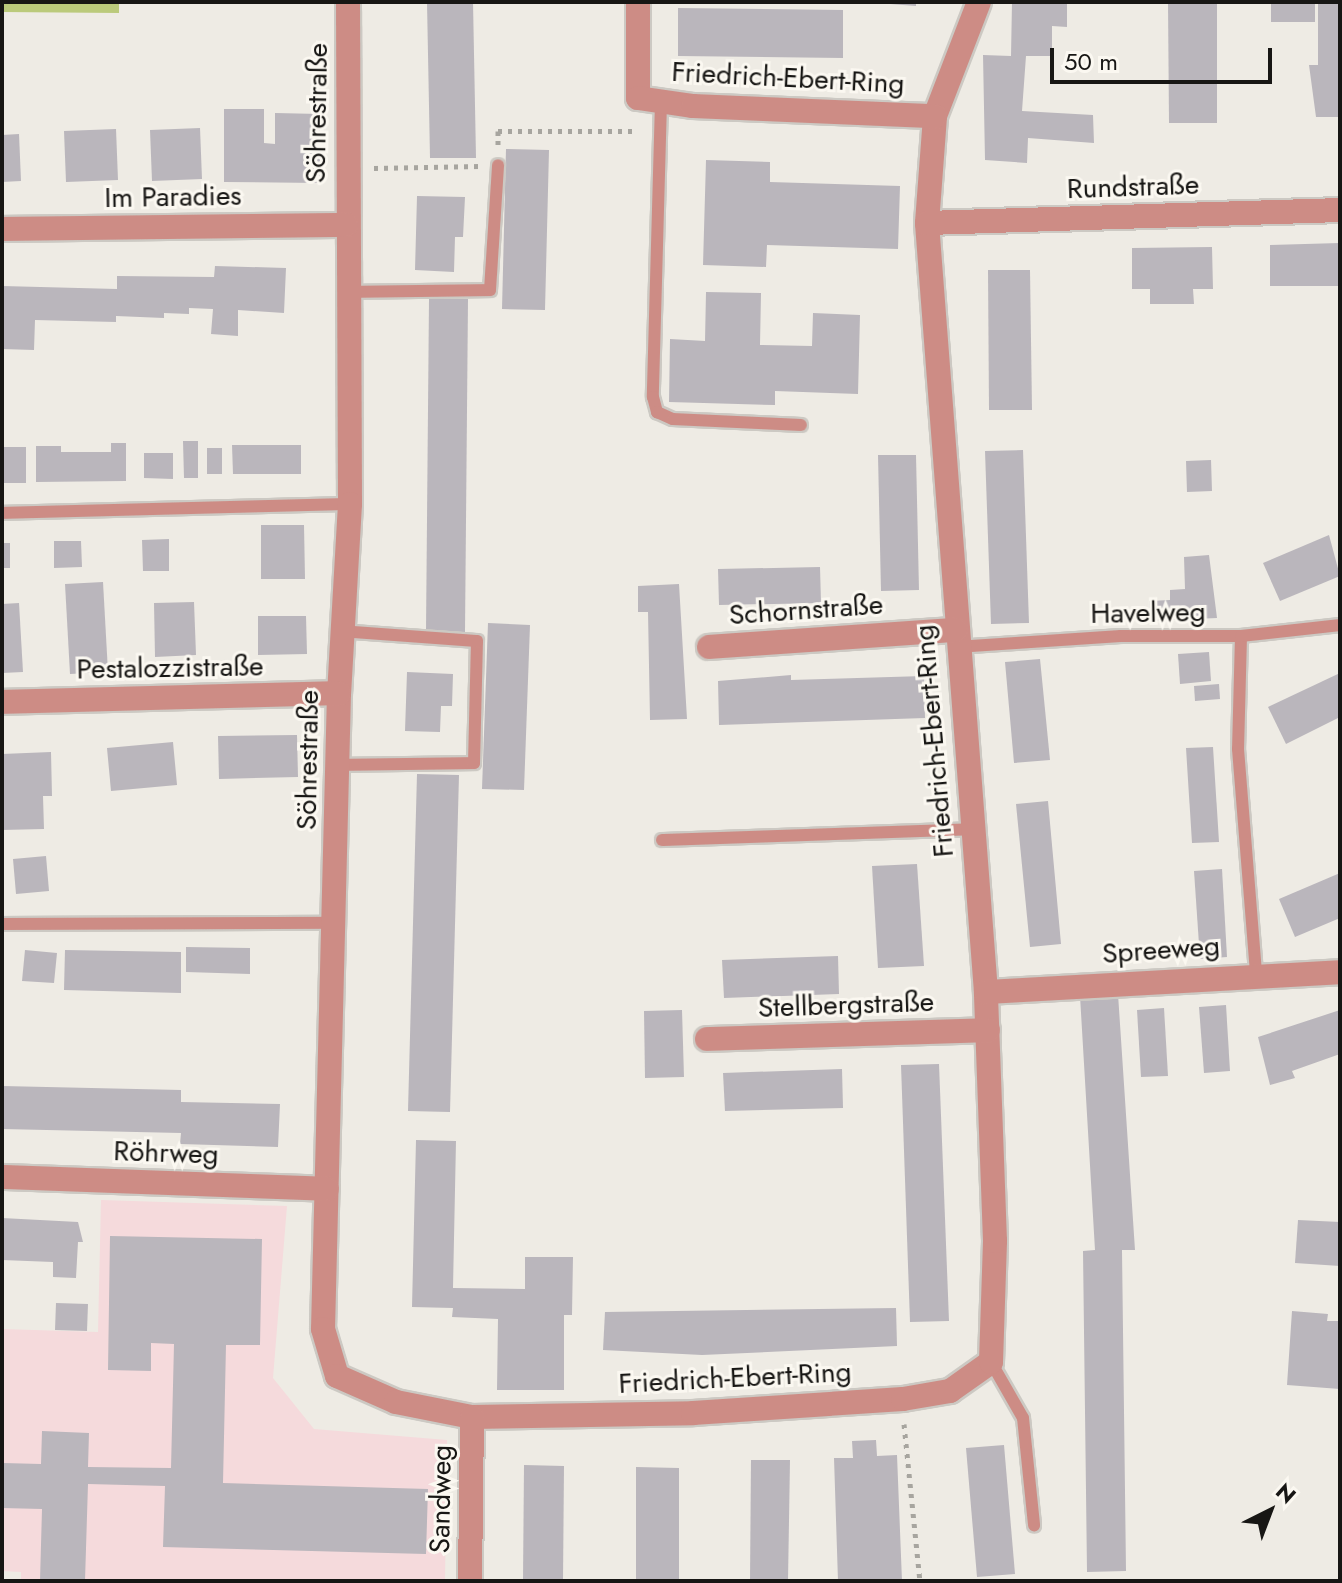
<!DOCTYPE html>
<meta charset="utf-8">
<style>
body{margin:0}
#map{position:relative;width:1342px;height:1583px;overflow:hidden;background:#eeebe4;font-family:Jost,sans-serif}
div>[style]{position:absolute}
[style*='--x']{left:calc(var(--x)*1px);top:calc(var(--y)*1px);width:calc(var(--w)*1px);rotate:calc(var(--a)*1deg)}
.education>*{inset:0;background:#f5dadc}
.green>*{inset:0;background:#bbca7b}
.building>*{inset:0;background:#bab6bc}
.path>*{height:5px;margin-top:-2.5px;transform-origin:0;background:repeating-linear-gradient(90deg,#a7a59f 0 4px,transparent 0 10px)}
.roads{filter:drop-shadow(2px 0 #ccc9c3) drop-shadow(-2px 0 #ccc9c3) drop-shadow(0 2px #ccc9c3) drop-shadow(0 -2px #ccc9c3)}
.lane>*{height:12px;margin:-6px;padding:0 6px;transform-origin:6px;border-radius:6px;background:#cd8c85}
.street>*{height:24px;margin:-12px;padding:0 12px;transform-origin:12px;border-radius:12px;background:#cd8c85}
span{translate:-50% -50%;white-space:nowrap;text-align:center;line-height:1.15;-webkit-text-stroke:6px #fbf8f1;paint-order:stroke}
.street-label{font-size:28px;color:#171614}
.frame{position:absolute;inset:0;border:4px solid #171614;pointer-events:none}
.north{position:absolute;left:1230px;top:1471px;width:80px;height:80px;-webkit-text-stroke:6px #fbf8f1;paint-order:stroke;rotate:42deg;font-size:22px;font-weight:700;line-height:32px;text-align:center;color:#171614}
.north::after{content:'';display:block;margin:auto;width:28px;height:36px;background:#171614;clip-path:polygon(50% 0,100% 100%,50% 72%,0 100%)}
.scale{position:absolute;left:1050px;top:48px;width:222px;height:36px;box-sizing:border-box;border:4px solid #171614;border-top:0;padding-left:10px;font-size:24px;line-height:28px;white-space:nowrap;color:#171614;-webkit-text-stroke:6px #fbf8f1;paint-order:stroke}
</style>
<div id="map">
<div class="education">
<div style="clip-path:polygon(101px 1200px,287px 1206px,273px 1378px,314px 1429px,447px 1440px,445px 1581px,21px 1581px,21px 1572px,2px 1571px,2px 1329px,98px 1332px)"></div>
</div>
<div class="green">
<div style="clip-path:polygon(2px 2px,119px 2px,119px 13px,2px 12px)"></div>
</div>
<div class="building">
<div style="clip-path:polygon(427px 2px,473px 2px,476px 158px,430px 158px)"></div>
<div style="clip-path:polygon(890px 2px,916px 2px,916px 6px,890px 4px)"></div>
<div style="clip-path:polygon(1012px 2px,1067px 2px,1067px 27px,1052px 26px,1052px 56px,1026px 56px,1022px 111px,1093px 115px,1094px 143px,1028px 138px,1027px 163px,985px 160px,983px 55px,1011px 56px)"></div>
<div style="clip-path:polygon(1168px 2px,1217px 2px,1217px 123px,1169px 123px)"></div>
<div style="clip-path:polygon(1271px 2px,1315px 2px,1315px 22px,1271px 22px)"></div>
<div style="clip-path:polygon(1318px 2px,1340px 2px,1340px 117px,1316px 117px,1309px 65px,1318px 65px)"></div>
<div style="clip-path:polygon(678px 8px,843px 10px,843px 58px,678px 56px)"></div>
<div style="clip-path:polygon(224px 109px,264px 109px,264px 143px,275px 144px,275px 113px,320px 114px,320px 183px,224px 182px)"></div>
<div style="clip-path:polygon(200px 128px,202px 179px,152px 181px,150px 130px)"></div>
<div style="clip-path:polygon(116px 129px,118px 180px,66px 182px,64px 131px)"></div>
<div style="clip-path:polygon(19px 134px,21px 181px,2px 182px,2px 135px)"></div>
<div style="clip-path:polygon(506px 149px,549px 150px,545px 310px,502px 309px)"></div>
<div style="clip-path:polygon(706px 160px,770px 162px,770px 182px,900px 186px,898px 249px,767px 245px,766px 267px,703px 265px)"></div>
<div style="clip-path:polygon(417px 196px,465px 197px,463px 237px,455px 237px,454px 272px,415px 270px)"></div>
<div style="clip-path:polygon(1340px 243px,1340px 286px,1270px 286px,1270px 245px)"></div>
<div style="clip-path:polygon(1212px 247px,1213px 289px,1193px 289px,1194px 304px,1150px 304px,1150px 289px,1132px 289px,1132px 248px)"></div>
<div style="clip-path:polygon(215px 266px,286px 268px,284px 313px,238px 310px,238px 336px,211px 334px,213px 309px,189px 308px,189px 314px,164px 313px,164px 318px,116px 316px,116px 322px,35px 320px,34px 350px,2px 349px,2px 286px,117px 289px,117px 276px,214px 277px)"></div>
<div style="clip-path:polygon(988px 270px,1030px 270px,1032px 410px,989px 410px)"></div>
<div style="clip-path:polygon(706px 292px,761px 293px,760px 345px,812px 346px,813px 313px,860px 315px,858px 394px,775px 391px,775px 405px,669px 402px,670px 339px,705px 341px)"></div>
<div style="clip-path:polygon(429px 299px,468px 299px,465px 632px,426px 631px)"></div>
<div style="clip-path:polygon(183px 441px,198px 441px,198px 478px,184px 478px)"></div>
<div style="clip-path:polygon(111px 443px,126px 443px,126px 481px,36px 482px,36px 446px,61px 446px,61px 452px,111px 452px)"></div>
<div style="clip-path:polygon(232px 445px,301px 445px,301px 474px,233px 474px)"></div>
<div style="clip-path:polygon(2px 447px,26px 447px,26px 483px,2px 483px)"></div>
<div style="clip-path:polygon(207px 448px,222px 448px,222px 474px,207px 474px)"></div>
<div style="clip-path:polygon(1023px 450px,1029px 623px,991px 624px,985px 451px)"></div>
<div style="clip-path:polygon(144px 453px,173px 453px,173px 479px,144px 478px)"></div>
<div style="clip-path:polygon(878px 455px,916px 455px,919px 590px,881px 591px)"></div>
<div style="clip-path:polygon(1211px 460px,1212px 491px,1187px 492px,1186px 461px)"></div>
<div style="clip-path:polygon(261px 525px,304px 525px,305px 579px,261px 579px)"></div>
<div style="clip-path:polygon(1329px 535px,1340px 576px,1280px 601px,1263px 563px)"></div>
<div style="clip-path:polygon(169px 539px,169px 571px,143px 571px,142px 540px)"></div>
<div style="clip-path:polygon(54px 541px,81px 541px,82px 567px,54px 568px)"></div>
<div style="clip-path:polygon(2px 543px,10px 543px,10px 568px,2px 568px)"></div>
<div style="clip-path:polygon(1209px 555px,1217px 618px,1150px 621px,1149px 601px,1170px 600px,1170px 590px,1185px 589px,1184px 557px)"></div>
<div style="clip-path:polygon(820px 567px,821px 603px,719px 605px,718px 569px)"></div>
<div style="clip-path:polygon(103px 582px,108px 672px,70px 674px,65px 584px)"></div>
<div style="clip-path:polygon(679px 584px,687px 719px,650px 720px,648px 612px,638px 612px,638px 586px)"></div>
<div style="clip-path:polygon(194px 602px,196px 655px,155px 657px,154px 603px)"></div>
<div style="clip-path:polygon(19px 603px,23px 672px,2px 673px,2px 604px)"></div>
<div style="clip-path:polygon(258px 616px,306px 616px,307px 654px,258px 655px)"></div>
<div style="clip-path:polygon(488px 623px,530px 625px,524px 790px,482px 789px)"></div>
<div style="clip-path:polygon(1209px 652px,1211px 681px,1180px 684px,1178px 654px)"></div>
<div style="clip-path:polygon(1040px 659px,1050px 760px,1014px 763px,1005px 662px)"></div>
<div style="clip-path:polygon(407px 672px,453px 674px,452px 706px,441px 706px,440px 732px,405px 731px)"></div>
<div style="clip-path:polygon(1340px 673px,1340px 717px,1286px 744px,1268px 707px)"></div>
<div style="clip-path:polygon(791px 675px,791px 680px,924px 676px,925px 718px,719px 725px,718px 681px)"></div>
<div style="clip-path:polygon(1219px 684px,1220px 699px,1195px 701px,1194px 686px)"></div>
<div style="clip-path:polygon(297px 735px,298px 777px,219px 779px,218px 736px)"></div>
<div style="clip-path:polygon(173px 742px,177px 785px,111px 791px,107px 748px)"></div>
<div style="clip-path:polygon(1213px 747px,1219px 842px,1192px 843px,1186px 748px)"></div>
<div style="clip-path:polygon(51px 752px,52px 796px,43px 796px,44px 829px,2px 830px,2px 754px)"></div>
<div style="clip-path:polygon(417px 774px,459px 775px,450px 1112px,408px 1111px)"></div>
<div style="clip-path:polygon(1048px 801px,1061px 944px,1030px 947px,1016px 804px)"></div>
<div style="clip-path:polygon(46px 856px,49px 891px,16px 894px,13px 859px)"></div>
<div style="clip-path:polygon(917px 864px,924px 966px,878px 968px,872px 866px)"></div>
<div style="clip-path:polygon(1222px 869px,1227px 957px,1200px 959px,1194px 871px)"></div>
<div style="clip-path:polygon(1340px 873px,1340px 918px,1295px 937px,1279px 899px)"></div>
<div style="clip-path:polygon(186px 947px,250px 948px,250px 974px,186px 972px)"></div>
<div style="clip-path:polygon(25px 950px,57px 953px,54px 983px,22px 981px)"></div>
<div style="clip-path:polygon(65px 950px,181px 952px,181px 993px,64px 990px)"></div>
<div style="clip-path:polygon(838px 956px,839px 994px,724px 998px,722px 960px)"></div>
<div style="clip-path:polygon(1118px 994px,1135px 1250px,1122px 1250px,1126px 1571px,1087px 1572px,1083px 1251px,1095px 1250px,1080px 996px)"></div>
<div style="clip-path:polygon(1226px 1005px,1230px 1071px,1204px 1073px,1199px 1007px)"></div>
<div style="clip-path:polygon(1164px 1008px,1168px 1076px,1141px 1077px,1137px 1010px)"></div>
<div style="clip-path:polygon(682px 1010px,684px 1077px,645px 1078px,644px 1011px)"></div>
<div style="clip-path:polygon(1340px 1010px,1340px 1054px,1292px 1071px,1295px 1078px,1270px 1085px,1258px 1037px)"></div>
<div style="clip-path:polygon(939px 1064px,949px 1321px,910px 1322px,901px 1065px)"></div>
<div style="clip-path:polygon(842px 1069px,843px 1108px,725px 1111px,723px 1073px)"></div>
<div style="clip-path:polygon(2px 1086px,181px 1090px,181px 1102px,280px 1104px,278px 1147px,180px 1144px,181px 1133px,2px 1129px)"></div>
<div style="clip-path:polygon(416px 1140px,456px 1141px,453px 1288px,525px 1289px,525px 1257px,573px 1257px,572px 1315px,564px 1315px,564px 1390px,497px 1390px,498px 1319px,452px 1317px,453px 1308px,412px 1307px)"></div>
<div style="clip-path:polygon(2px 1218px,78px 1222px,83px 1242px,78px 1242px,76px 1278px,53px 1277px,53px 1262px,2px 1260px)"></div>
<div style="clip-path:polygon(1298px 1220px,1340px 1222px,1340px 1266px,1295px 1263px)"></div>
<div style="clip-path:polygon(110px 1236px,262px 1239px,260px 1345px,226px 1345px,223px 1483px,428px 1489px,426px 1554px,163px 1547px,165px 1486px,88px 1484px,85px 1581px,40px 1581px,42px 1509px,2px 1508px,3px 1463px,41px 1464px,42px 1431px,89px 1433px,88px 1467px,171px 1468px,174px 1344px,151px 1343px,151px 1371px,108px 1370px)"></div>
<div style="clip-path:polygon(56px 1303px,88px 1304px,87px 1331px,55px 1330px)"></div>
<div style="clip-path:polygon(896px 1308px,897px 1346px,702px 1355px,603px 1350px,605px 1312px)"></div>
<div style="clip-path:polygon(1292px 1311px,1328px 1314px,1327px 1321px,1340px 1321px,1340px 1389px,1287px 1385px)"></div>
<div style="clip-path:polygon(876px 1440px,877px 1456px,897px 1455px,902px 1581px,838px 1581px,834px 1458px,853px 1458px,852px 1441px)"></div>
<div style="clip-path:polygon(1004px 1445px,1015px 1574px,977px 1577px,966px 1448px)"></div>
<div style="clip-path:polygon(751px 1460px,790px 1460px,788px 1581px,750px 1581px)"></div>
<div style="clip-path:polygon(524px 1465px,564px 1466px,563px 1581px,523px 1581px)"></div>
<div style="clip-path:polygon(636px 1467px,679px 1468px,679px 1581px,636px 1581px)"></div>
</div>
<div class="path">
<div style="--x:498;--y:145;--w:14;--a:-90"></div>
<div style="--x:498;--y:131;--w:140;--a:0"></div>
<div style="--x:374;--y:168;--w:106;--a:-1.1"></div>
<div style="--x:904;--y:1424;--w:158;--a:84.2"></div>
</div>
<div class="roads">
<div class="lane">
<div style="--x:661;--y:102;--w:295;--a:91.6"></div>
<div style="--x:653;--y:397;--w:16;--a:75"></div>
<div style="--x:657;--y:412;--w:17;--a:24"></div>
<div style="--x:673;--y:419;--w:128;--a:2.7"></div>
<div style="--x:347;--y:292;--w:143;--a:-0.8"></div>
<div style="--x:490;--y:290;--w:125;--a:-86.3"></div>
<div style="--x:2;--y:513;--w:348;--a:-1.5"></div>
<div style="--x:1241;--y:636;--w:113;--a:91.5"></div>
<div style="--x:1238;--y:749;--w:226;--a:85.4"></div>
<div style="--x:956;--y:647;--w:165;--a:-3.8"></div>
<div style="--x:1121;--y:636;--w:120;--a:0"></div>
<div style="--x:1241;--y:636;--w:100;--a:-6.3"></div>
<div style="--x:338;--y:765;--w:136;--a:-0.8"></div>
<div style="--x:474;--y:763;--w:122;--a:-88.6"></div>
<div style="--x:477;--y:641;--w:135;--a:-175.8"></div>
<div style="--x:662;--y:840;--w:310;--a:-2"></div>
<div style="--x:2;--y:924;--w:333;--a:-0.2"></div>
<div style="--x:991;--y:1362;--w:64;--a:60.3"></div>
<div style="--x:1023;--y:1418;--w:108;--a:84.1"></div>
</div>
<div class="street">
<div style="--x:348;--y:2;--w:502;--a:89.77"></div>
<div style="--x:350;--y:504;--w:189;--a:93.3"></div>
<div style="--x:339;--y:693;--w:636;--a:91.44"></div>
<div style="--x:323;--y:1329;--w:49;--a:73.4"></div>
<div style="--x:337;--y:1376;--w:64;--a:23.8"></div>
<div style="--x:396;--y:1402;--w:77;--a:11.2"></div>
<div style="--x:472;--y:1417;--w:221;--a:-1"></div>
<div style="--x:693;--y:1413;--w:210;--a:-3.8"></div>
<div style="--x:903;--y:1399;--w:48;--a:-9.7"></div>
<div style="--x:950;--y:1391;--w:50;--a:-35.3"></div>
<div style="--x:991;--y:1362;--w:121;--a:-88.1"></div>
<div style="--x:995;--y:1241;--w:249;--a:-92.1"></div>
<div style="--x:986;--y:992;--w:771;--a:-94.39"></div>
<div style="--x:927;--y:223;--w:107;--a:-85.7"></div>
<div style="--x:935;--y:116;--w:122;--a:-68.9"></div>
<div style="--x:638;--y:2;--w:96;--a:90"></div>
<div style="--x:638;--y:98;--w:56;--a:8.3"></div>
<div style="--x:693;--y:106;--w:242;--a:2.4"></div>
<div style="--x:927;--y:223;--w:413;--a:-1.8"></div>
<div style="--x:2;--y:229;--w:344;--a:-0.7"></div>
<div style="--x:709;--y:647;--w:247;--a:-4"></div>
<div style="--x:2;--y:702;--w:337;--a:-1.5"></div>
<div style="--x:986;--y:992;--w:355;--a:-3.2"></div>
<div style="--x:707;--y:1039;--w:281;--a:-1.8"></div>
<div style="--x:2;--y:1177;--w:325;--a:2.1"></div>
<div style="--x:470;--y:1581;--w:164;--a:-89.3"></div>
</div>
</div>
<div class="street-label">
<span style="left:788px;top:78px;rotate:3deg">Friedrich-Ebert-Ring</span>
<span style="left:317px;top:113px;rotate:-89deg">Söhrestraße</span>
<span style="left:1133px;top:187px;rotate:-2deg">Rundstraße</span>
<span style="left:173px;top:197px;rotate:-1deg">Im Paradies</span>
<span style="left:806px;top:610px;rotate:-4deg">Schornstraße</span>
<span style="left:1148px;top:613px;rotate:-1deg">Havelweg</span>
<span style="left:170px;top:668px;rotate:-1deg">Pestalozzistraße</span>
<span style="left:934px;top:741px;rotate:-95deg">Friedrich-Ebert-Ring</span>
<span style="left:308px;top:760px;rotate:-89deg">Söhrestraße</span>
<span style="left:1161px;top:950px;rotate:-4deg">Spreeweg</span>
<span style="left:846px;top:1005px;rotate:-2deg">Stellbergstraße</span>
<span style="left:166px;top:1153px;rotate:2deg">Röhrweg</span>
<span style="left:735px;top:1378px;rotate:-3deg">Friedrich-Ebert-Ring</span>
<span style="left:441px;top:1499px;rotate:-89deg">Sandweg</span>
</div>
<div class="frame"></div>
<div class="north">N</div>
<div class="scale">50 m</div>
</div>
